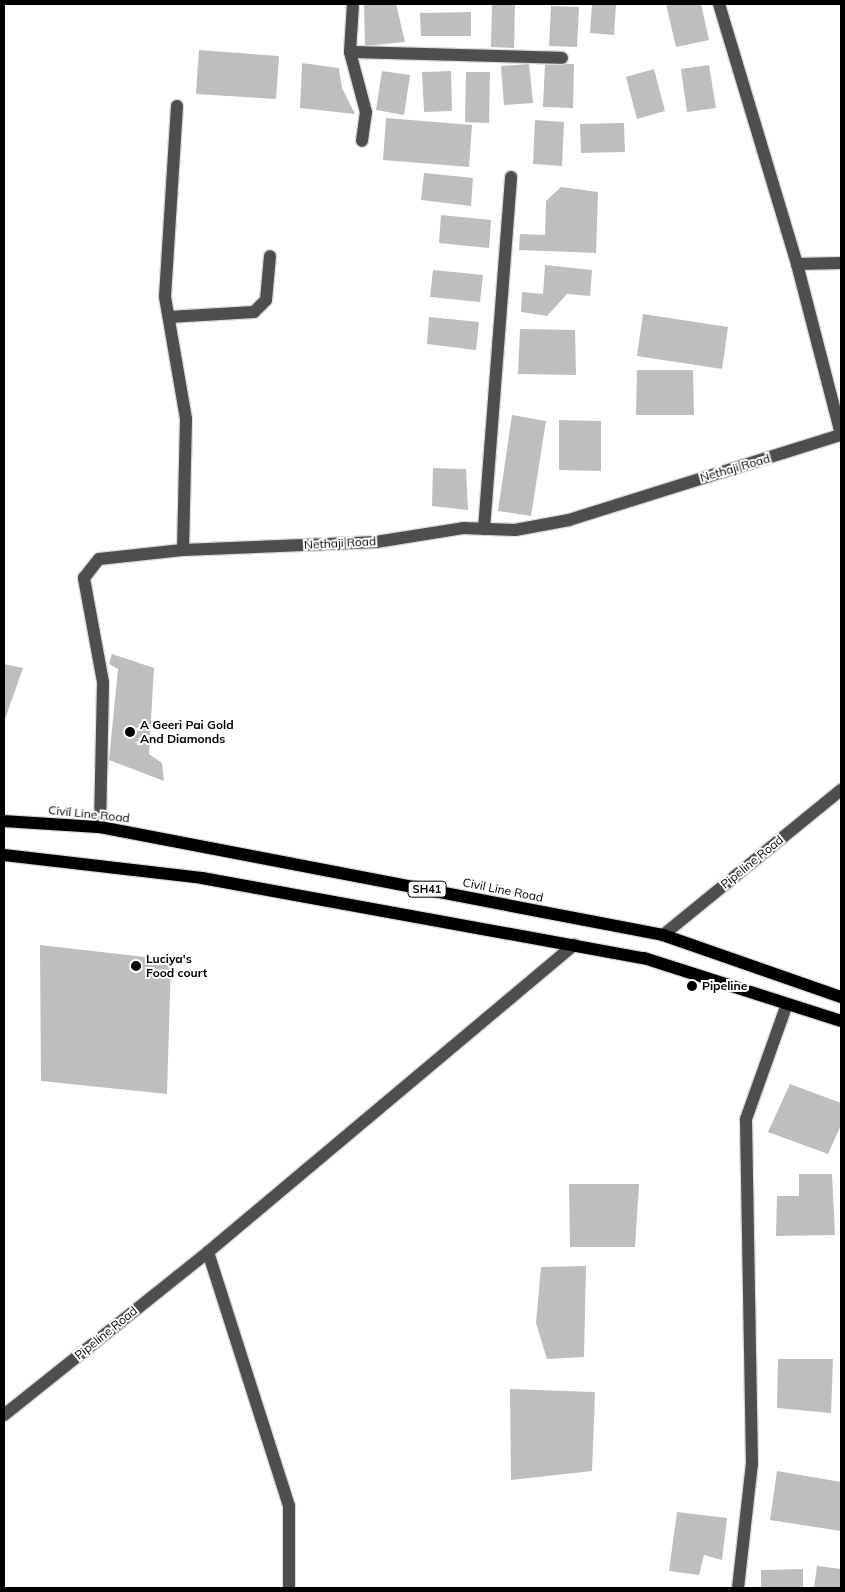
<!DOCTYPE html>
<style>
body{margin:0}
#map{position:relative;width:845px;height:1592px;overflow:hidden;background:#fff;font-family:Mulish,sans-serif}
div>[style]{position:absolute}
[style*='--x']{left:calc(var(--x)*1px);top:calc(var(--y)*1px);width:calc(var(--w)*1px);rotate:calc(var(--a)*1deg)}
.building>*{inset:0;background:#bebebe}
.roads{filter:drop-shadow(1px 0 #dbdbdb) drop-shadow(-1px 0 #dbdbdb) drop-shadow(0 1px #dbdbdb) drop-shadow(0 -1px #dbdbdb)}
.minor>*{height:12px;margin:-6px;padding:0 6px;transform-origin:6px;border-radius:6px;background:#4e4e4e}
.major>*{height:12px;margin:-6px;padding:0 6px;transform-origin:6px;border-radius:6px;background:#000}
.dots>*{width:14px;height:14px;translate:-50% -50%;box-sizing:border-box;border:2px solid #fff;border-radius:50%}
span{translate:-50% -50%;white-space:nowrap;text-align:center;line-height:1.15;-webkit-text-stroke:4px #fff;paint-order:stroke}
.shield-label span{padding:1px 4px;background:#fff;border:1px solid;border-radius:4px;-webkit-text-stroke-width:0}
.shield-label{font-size:11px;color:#000;font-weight:700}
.street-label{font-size:12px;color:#000}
.poi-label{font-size:12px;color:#000;font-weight:700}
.left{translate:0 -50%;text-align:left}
.frame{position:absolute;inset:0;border:5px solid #000;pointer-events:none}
</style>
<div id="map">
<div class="building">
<div style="clip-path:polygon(364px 4px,396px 4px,405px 42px,365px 46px)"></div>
<div style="clip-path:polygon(492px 4px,515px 4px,514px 48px,491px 47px)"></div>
<div style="clip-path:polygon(592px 4px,616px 4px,614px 35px,590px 33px)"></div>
<div style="clip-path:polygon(666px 4px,701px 4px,709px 40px,676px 47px)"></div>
<div style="clip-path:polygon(551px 6px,579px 7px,577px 47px,549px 46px)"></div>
<div style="clip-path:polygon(471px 12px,471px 36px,421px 36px,420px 13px)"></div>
<div style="clip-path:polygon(199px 50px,279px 56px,276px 99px,196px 94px)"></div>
<div style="clip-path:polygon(302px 63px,339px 68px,342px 88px,355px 114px,300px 108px)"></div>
<div style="clip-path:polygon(545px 63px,574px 64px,573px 108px,543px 107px)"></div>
<div style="clip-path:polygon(529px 64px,533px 103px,504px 105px,501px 66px)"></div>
<div style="clip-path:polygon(709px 65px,716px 108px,687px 112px,681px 69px)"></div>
<div style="clip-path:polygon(654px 69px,665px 111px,637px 119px,626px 77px)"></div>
<div style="clip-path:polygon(382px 71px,410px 75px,404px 115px,376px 110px)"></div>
<div style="clip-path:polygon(451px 71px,452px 111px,424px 112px,422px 72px)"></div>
<div style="clip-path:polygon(466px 72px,490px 72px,489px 123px,465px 122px)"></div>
<div style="clip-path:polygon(386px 118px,472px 125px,469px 167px,383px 160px)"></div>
<div style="clip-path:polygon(535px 120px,564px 122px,562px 166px,533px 164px)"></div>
<div style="clip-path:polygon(624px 123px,625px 152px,581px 153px,580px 124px)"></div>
<div style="clip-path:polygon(424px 173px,473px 178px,471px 206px,421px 200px)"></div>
<div style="clip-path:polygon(561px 187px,598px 192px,596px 253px,519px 250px,520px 234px,545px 235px,546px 201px)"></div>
<div style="clip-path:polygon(441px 215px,491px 220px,489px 248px,439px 243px)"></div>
<div style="clip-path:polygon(545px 265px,592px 270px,590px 296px,567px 294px,547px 316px,521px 312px,522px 292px,543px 294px)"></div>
<div style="clip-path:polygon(433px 270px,483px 275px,480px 302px,430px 297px)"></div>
<div style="clip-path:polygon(643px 314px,728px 327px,722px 369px,637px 356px)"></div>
<div style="clip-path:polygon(429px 317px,479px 322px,476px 350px,427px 344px)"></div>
<div style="clip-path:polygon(520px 329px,575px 330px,576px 375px,518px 374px)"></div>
<div style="clip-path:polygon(637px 370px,693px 370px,694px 415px,636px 415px)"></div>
<div style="clip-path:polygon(512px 415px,546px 421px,531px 516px,498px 511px)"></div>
<div style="clip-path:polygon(559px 420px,601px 421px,601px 471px,559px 470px)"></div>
<div style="clip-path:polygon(433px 468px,466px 469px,468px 510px,432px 506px)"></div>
<div style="clip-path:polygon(112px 654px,154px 668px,149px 754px,162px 763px,164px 781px,109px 760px,118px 669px,109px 664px)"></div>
<div style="clip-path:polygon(4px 664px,23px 668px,4px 722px)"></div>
<div style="clip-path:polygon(40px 945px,171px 960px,167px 1094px,41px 1081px)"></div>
<div style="clip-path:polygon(790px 1084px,841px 1103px,841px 1125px,828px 1154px,768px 1132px)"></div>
<div style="clip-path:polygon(799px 1174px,832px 1174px,835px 1235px,776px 1236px,777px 1196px,799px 1196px)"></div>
<div style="clip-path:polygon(569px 1184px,639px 1184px,635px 1247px,570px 1247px)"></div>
<div style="clip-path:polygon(586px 1266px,584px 1357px,547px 1359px,536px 1323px,541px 1267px)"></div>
<div style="clip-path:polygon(778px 1359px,833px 1359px,831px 1413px,777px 1408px)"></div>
<div style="clip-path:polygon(510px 1389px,595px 1392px,592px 1471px,511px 1480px)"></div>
<div style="clip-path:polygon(777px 1471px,841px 1482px,841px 1531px,770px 1520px)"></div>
<div style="clip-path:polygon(677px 1512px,727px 1518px,722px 1560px,704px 1555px,699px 1575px,669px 1571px)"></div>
<div style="clip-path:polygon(817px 1566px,841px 1569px,841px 1588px,814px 1588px)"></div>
<div style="clip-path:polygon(803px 1569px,803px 1588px,761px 1588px,761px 1570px)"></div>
</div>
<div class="roads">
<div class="minor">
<div style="--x:353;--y:4;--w:48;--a:93.6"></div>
<div style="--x:350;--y:52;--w:62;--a:75.1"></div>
<div style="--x:366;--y:112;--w:29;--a:98"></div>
<div style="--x:719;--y:4;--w:271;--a:73.3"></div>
<div style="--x:350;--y:52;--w:212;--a:1.6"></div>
<div style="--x:177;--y:106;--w:191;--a:93.6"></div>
<div style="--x:165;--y:297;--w:124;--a:80.2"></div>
<div style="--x:186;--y:419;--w:131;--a:91.3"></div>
<div style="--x:841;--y:263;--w:44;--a:178.7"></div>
<div style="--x:797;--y:264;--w:176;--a:75.5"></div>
<div style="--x:169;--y:317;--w:85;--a:-3.4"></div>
<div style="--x:254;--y:312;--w:17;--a:-45"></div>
<div style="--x:266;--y:300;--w:44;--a:-84.8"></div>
<div style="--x:484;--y:529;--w:353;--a:-85.6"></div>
<div style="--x:100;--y:827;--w:145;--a:-88.8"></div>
<div style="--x:103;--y:682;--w:106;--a:-100.4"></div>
<div style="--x:84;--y:578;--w:24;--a:-52"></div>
<div style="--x:99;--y:559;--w:84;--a:-6.1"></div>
<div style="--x:183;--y:550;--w:193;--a:-2.4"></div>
<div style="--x:376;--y:542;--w:88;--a:-9.1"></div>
<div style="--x:463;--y:528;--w:52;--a:2.2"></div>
<div style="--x:515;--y:530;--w:55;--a:-10.5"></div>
<div style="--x:569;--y:520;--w:285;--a:-17.4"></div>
<div style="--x:663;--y:935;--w:230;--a:-39.2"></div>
<div style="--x:208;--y:1252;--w:267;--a:72.3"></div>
<div style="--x:289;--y:1506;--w:82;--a:90"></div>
<div style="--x:4;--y:1415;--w:261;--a:-38.6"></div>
<div style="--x:208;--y:1252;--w:478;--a:-40"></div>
<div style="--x:738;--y:1588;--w:125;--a:-83.6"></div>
<div style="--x:752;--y:1464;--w:345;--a:-91"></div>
<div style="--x:746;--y:1119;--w:122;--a:-70.4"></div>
</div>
<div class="major">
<div style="--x:4;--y:821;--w:96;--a:3.6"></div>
<div style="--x:100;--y:827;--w:573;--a:10.86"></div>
<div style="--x:663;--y:935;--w:188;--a:19.2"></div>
<div style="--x:4;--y:855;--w:199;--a:6.6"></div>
<div style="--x:202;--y:878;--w:449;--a:10.3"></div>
<div style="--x:644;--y:958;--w:207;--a:17.7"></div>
</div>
</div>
<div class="dots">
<div style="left:130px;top:732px;background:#000"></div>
<div style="left:136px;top:966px;background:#000"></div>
<div style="left:692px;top:986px;background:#000"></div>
</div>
<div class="shield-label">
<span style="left:427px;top:889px">SH41</span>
</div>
<div class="street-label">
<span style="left:735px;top:468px;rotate:-16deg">Nethaji Road</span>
<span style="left:340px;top:543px;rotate:-3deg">Nethaji Road</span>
<span style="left:89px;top:814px;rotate:6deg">Civil Line Road</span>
<span style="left:752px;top:862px;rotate:-39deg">Pipeline Road</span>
<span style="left:503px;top:890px;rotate:11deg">Civil Line Road</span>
<span style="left:106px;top:1333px;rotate:-39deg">Pipeline Road</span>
</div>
<div class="poi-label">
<span class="left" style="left:140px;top:732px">A Geeri Pai Gold<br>And Diamonds</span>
<span class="left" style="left:146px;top:966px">Luciya's<br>Food court</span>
<span class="left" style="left:702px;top:986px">Pipeline</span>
</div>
<div class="frame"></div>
</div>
